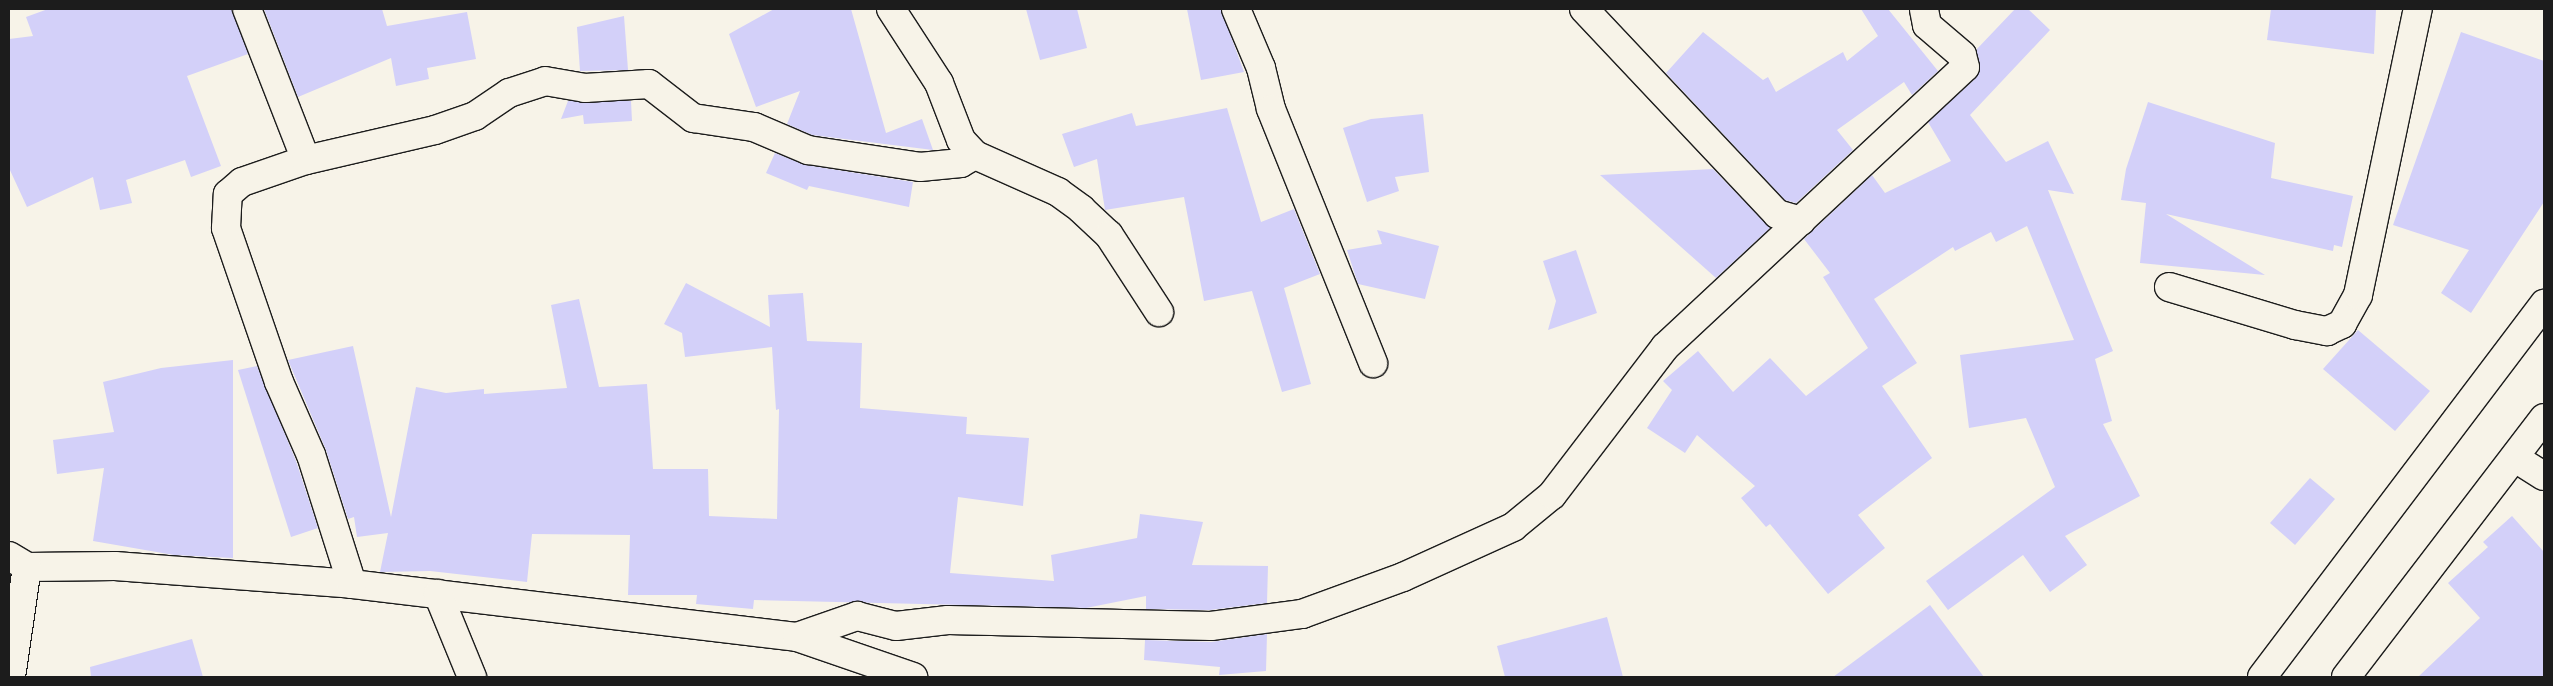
<!DOCTYPE html>
<style>
body{margin:0}
#map{position:relative;width:2553px;height:686px;overflow:hidden;background:#f7f3e8;font-family:"Playpen Sans",sans-serif}
div>[style]{position:absolute}
[style*='--x']{left:calc(var(--x)*1px);top:calc(var(--y)*1px);width:calc(var(--w)*1px);rotate:calc(var(--a)*1deg)}
.building>*{inset:0;background:#d3d0f9}
.roads{filter:drop-shadow(1px 0 #1c1c1c) drop-shadow(-1px 0 #1c1c1c) drop-shadow(0 1px #1c1c1c) drop-shadow(0 -1px #1c1c1c)}
.minor>*{height:28px;margin:-14px;padding:0 14px;transform-origin:14px;border-radius:14px;background:#f7f3e8}
.tertiary>*{height:28px;margin:-14px;padding:0 14px;transform-origin:14px;border-radius:14px;background:#f7f3e8}
span{translate:-50% -50%;white-space:nowrap;text-align:center;line-height:1.15;-webkit-text-stroke:5px #f7f3e8;paint-order:stroke}
.frame{position:absolute;inset:0;border:10px solid #1c1c1c;pointer-events:none}
</style>
<div id="map">
<div class="building">
<div style="clip-path:polygon(48px 9px,232px 9px,248px 54px,187px 76px,221px 166px,191px 177px,185px 160px,126px 180px,132px 203px,100px 210px,93px 177px,27px 207px,9px 168px,9px 39px,33px 36px,26px 17px)"></div>
<div style="clip-path:polygon(264px 9px,382px 9px,387px 26px,467px 12px,476px 59px,427px 68px,429px 79px,396px 86px,391px 58px,298px 97px)"></div>
<div style="clip-path:polygon(774px 9px,851px 9px,886px 133px,922px 119px,933px 150px,812px 135px,787px 124px,800px 91px,756px 107px,729px 34px)"></div>
<div style="clip-path:polygon(1026px 9px,1077px 9px,1087px 48px,1040px 60px)"></div>
<div style="clip-path:polygon(1187px 9px,1221px 9px,1244px 72px,1201px 80px)"></div>
<div style="clip-path:polygon(1861px 9px,1888px 9px,1938px 71px,1912px 95px,1904px 82px,1837px 130px,1853px 150px,1796px 203px,1785px 200px,1666px 73px,1703px 32px,1763px 80px,1768px 77px,1776px 92px,1843px 52px,1847px 61px,1878px 36px)"></div>
<div style="clip-path:polygon(2015px 9px,2028px 9px,2050px 30px,1970px 115px,2006px 162px,2048px 141px,2074px 194px,2048px 190px,2113px 351px,2095px 359px,2112px 421px,2103px 424px,2140px 496px,2065px 536px,2087px 565px,2050px 592px,2023px 555px,1948px 610px,1926px 581px,2055px 487px,2026px 418px,1969px 428px,1960px 355px,2074px 340px,2027px 226px,1996px 242px,1991px 232px,1955px 251px,1953px 247px,1874px 299px,1917px 363px,1882px 386px,1932px 458px,1858px 515px,1885px 548px,1828px 594px,1770px 524px,1766px 527px,1741px 498px,1755px 486px,1697px 435px,1685px 453px,1647px 428px,1672px 390px,1663px 381px,1698px 351px,1733px 392px,1770px 358px,1806px 396px,1868px 348px,1823px 277px,1830px 273px,1804px 239px,1872px 175px,1885px 193px,1951px 161px,1928px 122px,1976px 78px,1980px 64px,1976px 50px)"></div>
<div style="clip-path:polygon(2271px 9px,2376px 9px,2374px 54px,2267px 40px)"></div>
<div style="clip-path:polygon(624px 16px,628px 70px,580px 71px,577px 27px)"></div>
<div style="clip-path:polygon(2461px 32px,2544px 61px,2544px 202px,2471px 313px,2441px 293px,2469px 250px,2393px 225px)"></div>
<div style="clip-path:polygon(568px 101px,631px 101px,632px 121px,584px 124px,583px 115px,561px 119px)"></div>
<div style="clip-path:polygon(2148px 102px,2275px 143px,2271px 178px,2353px 196px,2342px 247px,2334px 245px,2333px 251px,2166px 214px,2265px 275px,2140px 263px,2146px 203px,2121px 200px,2126px 169px)"></div>
<div style="clip-path:polygon(1227px 108px,1261px 222px,1294px 209px,1320px 274px,1284px 288px,1311px 384px,1282px 392px,1252px 291px,1204px 301px,1184px 197px,1105px 210px,1097px 159px,1074px 167px,1062px 134px,1132px 113px,1136px 126px)"></div>
<div style="clip-path:polygon(1423px 114px,1429px 172px,1395px 177px,1399px 191px,1367px 202px,1343px 128px,1371px 119px)"></div>
<div style="clip-path:polygon(775px 153px,806px 165px,913px 182px,909px 207px,809px 186px,807px 190px,766px 173px)"></div>
<div style="clip-path:polygon(1713px 169px,1770px 228px,1716px 278px,1600px 175px)"></div>
<div style="clip-path:polygon(1377px 230px,1439px 246px,1425px 299px,1358px 284px,1347px 250px,1382px 244px)"></div>
<div style="clip-path:polygon(1576px 250px,1597px 313px,1548px 330px,1556px 301px,1543px 261px)"></div>
<div style="clip-path:polygon(686px 283px,770px 327px,768px 295px,803px 293px,807px 341px,862px 343px,860px 408px,967px 417px,966px 434px,1029px 438px,1023px 506px,958px 497px,950px 573px,1054px 581px,1051px 555px,1137px 538px,1140px 514px,1203px 522px,1192px 565px,1268px 566px,1267px 603px,1210px 610px,1146px 609px,1146px 596px,1086px 608px,754px 600px,753px 609px,696px 604px,697px 595px,628px 595px,630px 535px,532px 534px,527px 582px,430px 571px,380px 572px,388px 533px,357px 537px,354px 517px,348px 519px,326px 450px,288px 360px,353px 346px,391px 517px,416px 387px,446px 393px,484px 389px,484px 394px,567px 388px,551px 305px,579px 299px,599px 387px,647px 384px,653px 469px,708px 469px,709px 516px,777px 519px,779px 409px,776px 410px,772px 347px,685px 357px,682px 333px,664px 324px)"></div>
<div style="clip-path:polygon(2358px 330px,2430px 391px,2395px 431px,2323px 369px)"></div>
<div style="clip-path:polygon(233px 360px,233px 558px,174px 555px,93px 541px,104px 468px,57px 474px,53px 440px,114px 432px,103px 382px,161px 368px)"></div>
<div style="clip-path:polygon(257px 366px,296px 461px,318px 528px,291px 537px,238px 370px)"></div>
<div style="clip-path:polygon(2310px 478px,2335px 499px,2295px 545px,2270px 523px)"></div>
<div style="clip-path:polygon(2512px 516px,2544px 552px,2544px 677px,2418px 677px,2480px 618px,2448px 583px,2488px 547px,2483px 542px)"></div>
<div style="clip-path:polygon(1930px 605px,1984px 677px,1833px 677px)"></div>
<div style="clip-path:polygon(1607px 617px,1623px 677px,1505px 677px,1497px 646px)"></div>
<div style="clip-path:polygon(1267px 634px,1266px 671px,1219px 675px,1220px 667px,1144px 660px,1145px 640px,1211px 642px)"></div>
<div style="clip-path:polygon(192px 639px,203px 677px,91px 677px,90px 667px)"></div>
</div>
<div class="roads">
<div class="minor">
<div style="--x:247;--y:9;--w:162;--a:68.7"></div>
<div style="--x:891;--y:9;--w:88;--a:57"></div>
<div style="--x:939;--y:83;--w:61;--a:68.9"></div>
<div style="--x:961;--y:140;--w:21;--a:47"></div>
<div style="--x:975;--y:155;--w:91;--a:24"></div>
<div style="--x:1058;--y:192;--w:29;--a:36"></div>
<div style="--x:1081;--y:209;--w:38;--a:43"></div>
<div style="--x:1109;--y:235;--w:92;--a:57"></div>
<div style="--x:1236;--y:9;--w:64;--a:67"></div>
<div style="--x:1261;--y:68;--w:42;--a:76.3"></div>
<div style="--x:1271;--y:109;--w:274;--a:68.1"></div>
<div style="--x:1584;--y:9;--w:282;--a:46.7"></div>
<div style="--x:1777;--y:214;--w:25;--a:16"></div>
<div style="--x:2169;--y:287;--w:132;--a:16.8"></div>
<div style="--x:2295;--y:325;--w:33;--a:11"></div>
<div style="--x:2327;--y:331;--w:17;--a:-25"></div>
<div style="--x:2342;--y:324;--w:33;--a:-61"></div>
<div style="--x:2358;--y:295;--w:292;--a:-78.2"></div>
<div style="--x:2515;--y:458;--w:34;--a:32"></div>
<div style="--x:9;--y:556;--w:21;--a:31"></div>
<div style="--x:27;--y:567;--w:88;--a:-0.7"></div>
<div style="--x:115;--y:566;--w:238;--a:4.3"></div>
<div style="--x:352;--y:584;--w:448;--a:6.8"></div>
<div style="--x:797;--y:637;--w:123;--a:19"></div>
<div style="--x:352;--y:584;--w:135;--a:-107.6"></div>
<div style="--x:311;--y:455;--w:80;--a:-113.7"></div>
<div style="--x:279;--y:382;--w:163;--a:-109"></div>
<div style="--x:226;--y:228;--w:34;--a:-87"></div>
<div style="--x:228;--y:194;--w:18;--a:-41"></div>
<div style="--x:242;--y:182;--w:68;--a:-19"></div>
<div style="--x:306;--y:160;--w:132;--a:-13.1"></div>
<div style="--x:435;--y:130;--w:42;--a:-19.3"></div>
<div style="--x:475;--y:116;--w:41;--a:-34.1"></div>
<div style="--x:509;--y:93;--w:38;--a:-18"></div>
<div style="--x:545;--y:81;--w:41;--a:9.9"></div>
<div style="--x:585;--y:88;--w:64;--a:-3.6"></div>
<div style="--x:649;--y:84;--w:56;--a:37.7"></div>
<div style="--x:693;--y:118;--w:62;--a:8.4"></div>
<div style="--x:754;--y:127;--w:59;--a:23.1"></div>
<div style="--x:808;--y:150;--w:113;--a:8.6"></div>
<div style="--x:920;--y:167;--w:41;--a:-5.6"></div>
<div style="--x:961;--y:163;--w:16;--a:-30"></div>
<div style="--x:438;--y:594;--w:90;--a:67.7"></div>
<div style="--x:797;--y:637;--w:64;--a:-19.3"></div>
<div style="--x:857;--y:616;--w:40;--a:14.4"></div>
<div style="--x:896;--y:626;--w:52;--a:-6.6"></div>
<div style="--x:948;--y:620;--w:263;--a:1.3"></div>
<div style="--x:1211;--y:626;--w:92;--a:-7.5"></div>
<div style="--x:1302;--y:614;--w:108;--a:-20.1"></div>
<div style="--x:1403;--y:577;--w:121;--a:-24.4"></div>
<div style="--x:1513;--y:527;--w:50;--a:-39.4"></div>
<div style="--x:1552;--y:495;--w:186;--a:-52.6"></div>
<div style="--x:1665;--y:347;--w:410;--a:-43"></div>
<div style="--x:1965;--y:67;--w:12;--a:-104"></div>
<div style="--x:1962;--y:55;--w:46;--a:-139.4"></div>
<div style="--x:1927;--y:25;--w:16;--a:-101"></div>
<div style="--x:11;--y:677;--w:111;--a:-81.7"></div>
</div>
<div class="tertiary">
<div style="--x:2262;--y:677;--w:468;--a:-52.9"></div>
<div style="--x:2346;--y:677;--w:326;--a:-52.6"></div>
</div>
</div>
<div class="frame"></div>
</div>
